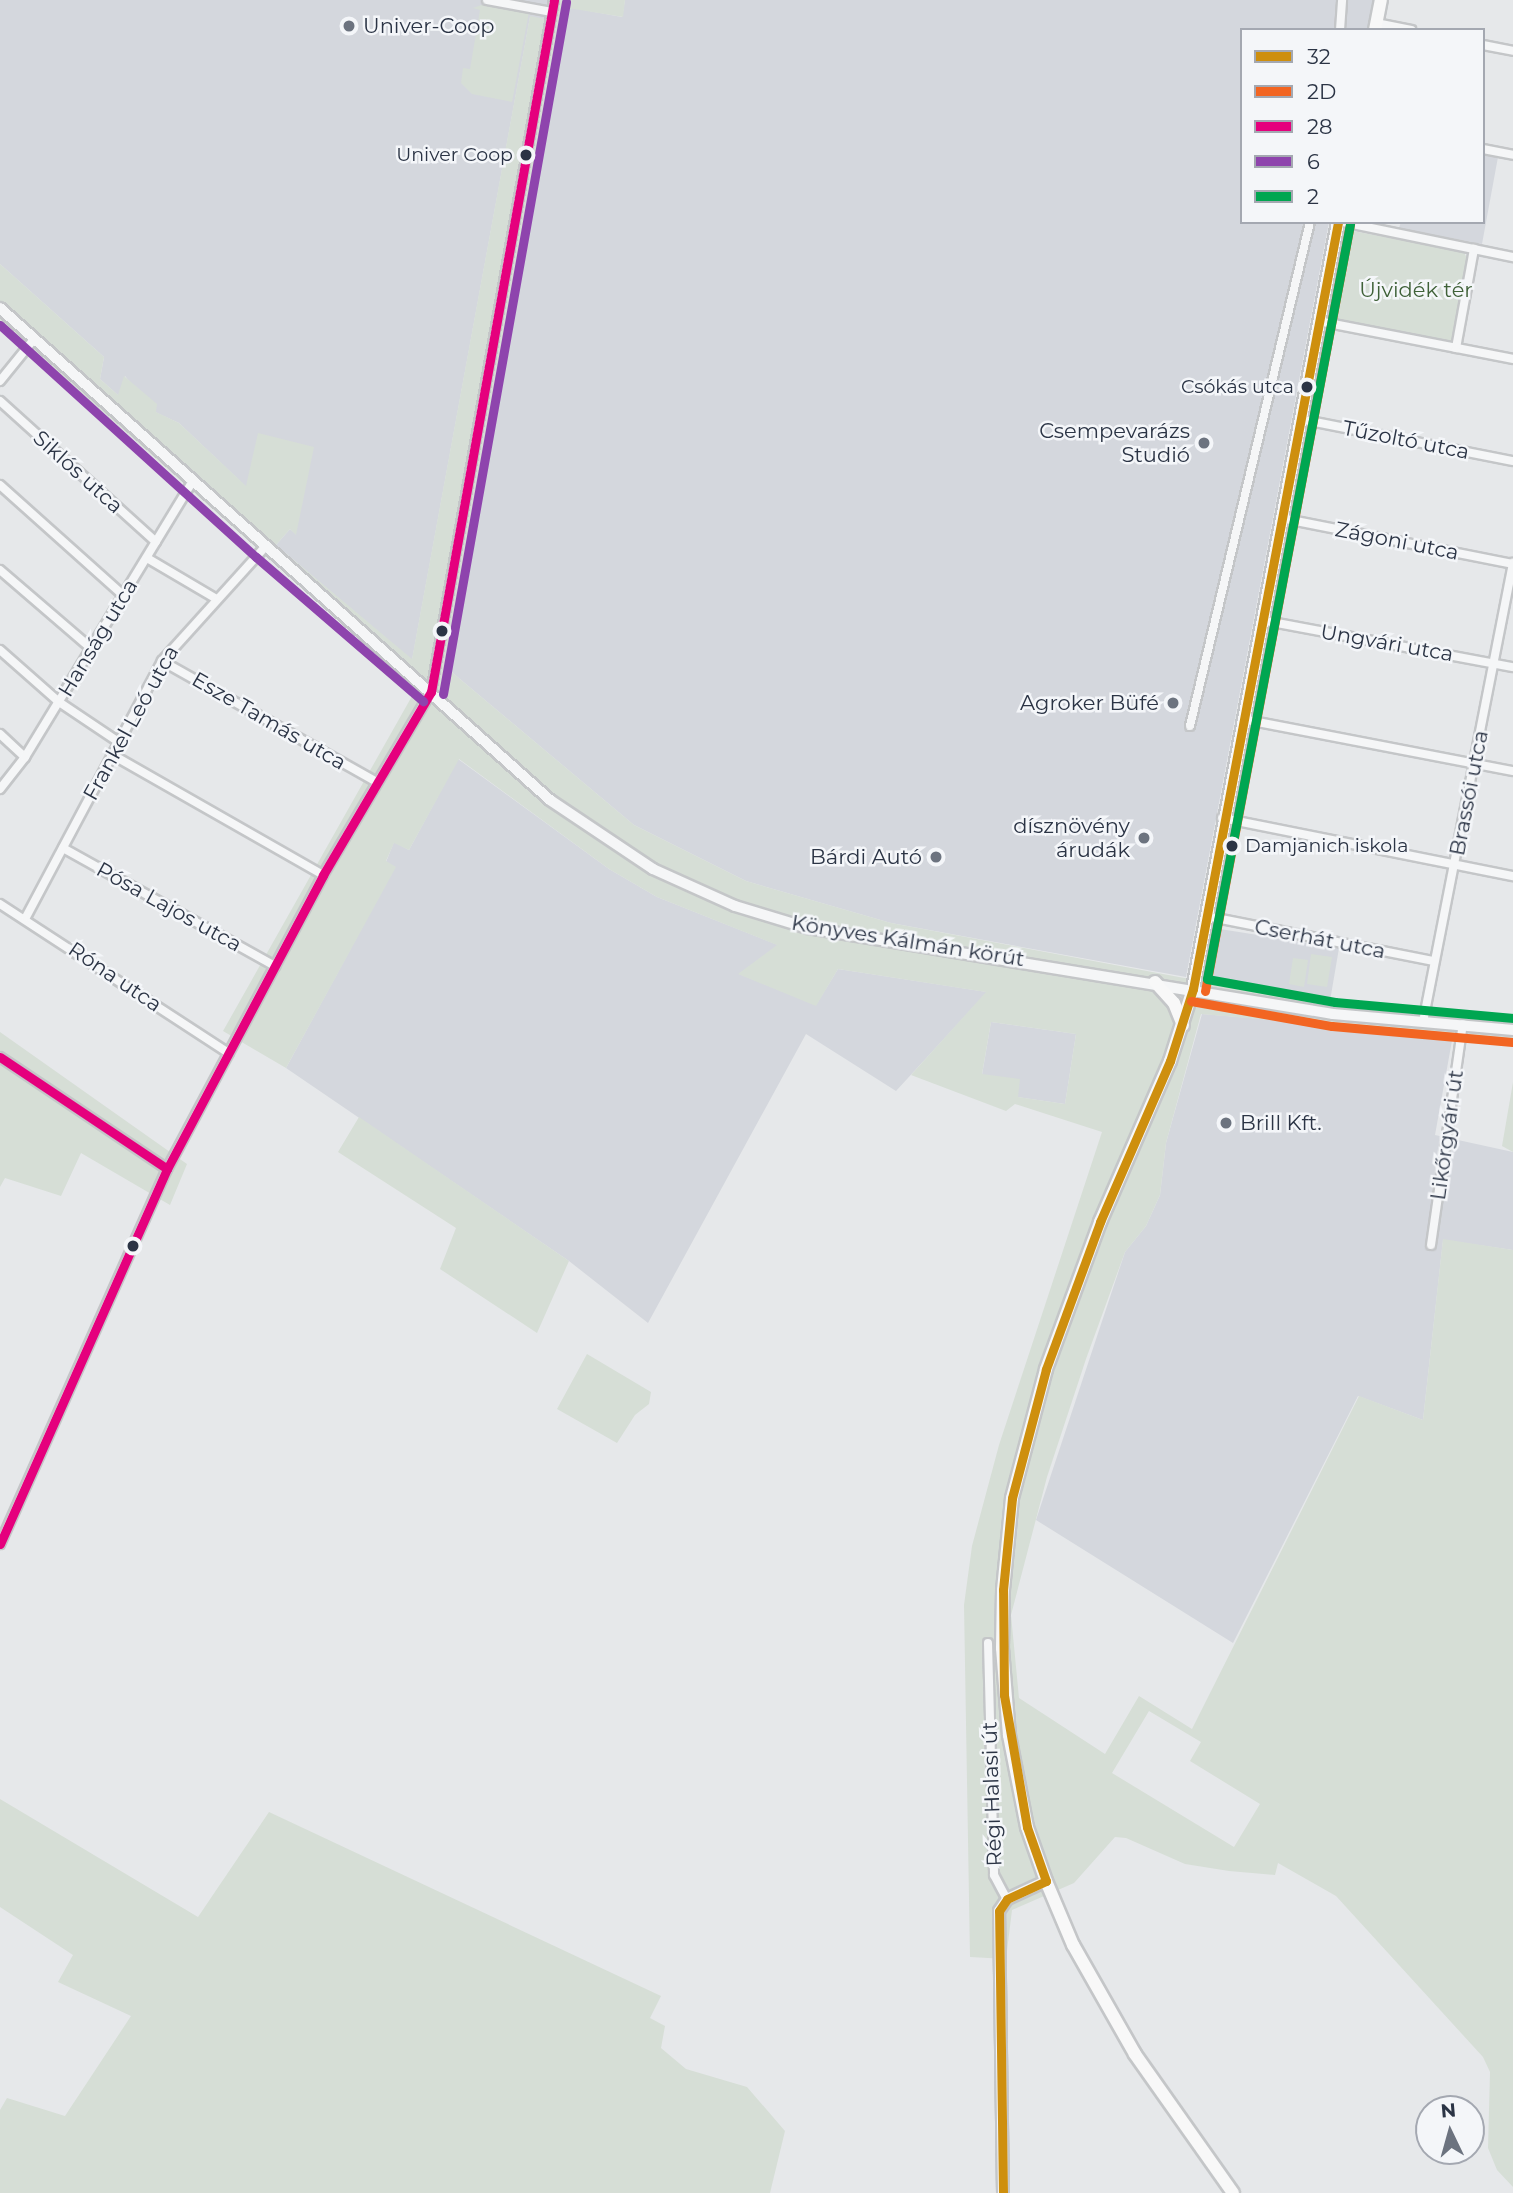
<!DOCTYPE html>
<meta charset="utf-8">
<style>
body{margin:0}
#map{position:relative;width:1513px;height:2193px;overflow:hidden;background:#e6e8ea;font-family:Montserrat,sans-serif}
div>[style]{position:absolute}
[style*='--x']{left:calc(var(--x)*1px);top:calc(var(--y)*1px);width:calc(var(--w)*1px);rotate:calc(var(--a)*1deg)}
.built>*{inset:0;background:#d4d7dd}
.green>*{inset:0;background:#d6ded6}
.roads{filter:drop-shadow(2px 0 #c4c6c8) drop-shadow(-2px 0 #c4c6c8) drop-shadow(0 2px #c4c6c8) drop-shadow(0 -2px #c4c6c8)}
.minor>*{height:8px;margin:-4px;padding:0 4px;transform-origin:4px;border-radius:4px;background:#f5f6f7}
.tertiary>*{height:10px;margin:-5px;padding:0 5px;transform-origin:5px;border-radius:5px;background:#f5f6f7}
.primary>*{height:12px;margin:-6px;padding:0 6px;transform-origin:6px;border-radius:6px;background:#f8f8f8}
.bus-1>*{height:9px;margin:-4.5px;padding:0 4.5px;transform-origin:4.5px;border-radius:4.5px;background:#ce8f0e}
.bus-2>*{height:9px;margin:-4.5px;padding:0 4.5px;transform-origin:4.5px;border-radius:4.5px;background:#f26522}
.bus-3>*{height:9px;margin:-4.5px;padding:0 4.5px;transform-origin:4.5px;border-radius:4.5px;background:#e5007d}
.bus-4>*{height:9px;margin:-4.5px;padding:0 4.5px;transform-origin:4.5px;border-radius:4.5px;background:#8e44ad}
.bus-5>*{height:9px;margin:-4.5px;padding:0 4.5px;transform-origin:4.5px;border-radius:4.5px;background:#00a651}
.dots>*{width:19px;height:19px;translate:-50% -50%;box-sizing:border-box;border:4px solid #f4f6f9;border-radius:50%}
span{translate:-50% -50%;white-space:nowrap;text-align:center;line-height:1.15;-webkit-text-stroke:5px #f4f6f9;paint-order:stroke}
.bus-label{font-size:19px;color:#2b3445}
.right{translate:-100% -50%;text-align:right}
.left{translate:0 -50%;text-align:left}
.poi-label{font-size:21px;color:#2b3445}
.park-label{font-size:21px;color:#3f6138}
.street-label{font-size:21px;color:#2b3445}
.legend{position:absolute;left:1240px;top:28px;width:245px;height:196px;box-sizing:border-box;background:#f4f6f9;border:2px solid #a4a8b1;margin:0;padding:9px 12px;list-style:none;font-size:21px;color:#2b3445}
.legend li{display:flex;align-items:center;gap:14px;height:35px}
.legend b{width:35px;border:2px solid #a4a8b1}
.north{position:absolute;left:1415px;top:2095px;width:70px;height:70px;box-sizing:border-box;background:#f4f6f9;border:2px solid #a4a8b1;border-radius:50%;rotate:355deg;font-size:19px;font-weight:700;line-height:28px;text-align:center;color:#2b3445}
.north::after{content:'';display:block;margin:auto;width:24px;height:32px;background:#6c737f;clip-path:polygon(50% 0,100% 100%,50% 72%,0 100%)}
</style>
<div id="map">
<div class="built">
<div style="clip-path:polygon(0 0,559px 0,556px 21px,530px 17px,412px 660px,276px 545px,290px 529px,296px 534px,179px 423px,155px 412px,125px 376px,119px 396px,100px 379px,104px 357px,0 264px)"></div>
<div style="clip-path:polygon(625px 0,1381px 0,1374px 30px,1242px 30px,1242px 222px,1329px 222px,1186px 977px,891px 923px,746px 881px,634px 825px,448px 669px,562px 6px,622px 17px)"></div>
<div style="clip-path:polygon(1483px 155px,1498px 157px,1482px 244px,1399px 228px,1401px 222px,1483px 222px)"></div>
<div style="clip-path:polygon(458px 759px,609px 869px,657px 897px,778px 945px,739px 974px,816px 1005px,838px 969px,987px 992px,896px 1091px,806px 1034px,648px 1323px,569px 1261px,286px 1068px,395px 867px,386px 862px,394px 842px,409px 850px)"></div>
<div style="clip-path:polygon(1220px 929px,1339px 948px,1330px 1001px,1211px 983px)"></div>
<div style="clip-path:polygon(1202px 1014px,1453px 1035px,1435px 1135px,1513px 1152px,1513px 1250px,1443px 1240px,1423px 1420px,1358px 1396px,1233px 1643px,1036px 1520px,1125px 1252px,1146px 1226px,1160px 1195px,1166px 1143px)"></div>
<div style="clip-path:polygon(991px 1022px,1076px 1034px,1065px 1104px,1017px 1097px,982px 1075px)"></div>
</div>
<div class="green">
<div style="clip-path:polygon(evenodd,559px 0,625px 0,623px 17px,562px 7px,448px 669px,634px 825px,746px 881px,891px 923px,1211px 983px,1513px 1022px,1513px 1041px,1201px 1014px,1166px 1143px,1160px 1195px,1146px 1226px,1125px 1252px,1086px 1359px,1047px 1477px,1011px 1615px,1019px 1698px,1105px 1754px,1139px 1696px,1192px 1729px,1359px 1396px,1423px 1420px,1443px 1239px,1513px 1250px,1513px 2187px,1497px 2170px,1488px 2148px,1490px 2072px,1483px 2057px,1336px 1896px,1278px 1863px,1275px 1875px,1229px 1871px,1185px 1864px,1126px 1838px,1115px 1837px,1074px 1883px,1012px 1910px,1006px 1959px,970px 1957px,964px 1605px,972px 1546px,999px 1445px,1102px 1132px,1015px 1104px,1006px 1111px,911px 1075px,986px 992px,838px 969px,816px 1006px,738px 974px,777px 945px,657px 897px,609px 869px,459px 759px,409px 850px,394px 843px,386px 861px,396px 867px,286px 1068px,223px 1031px,416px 689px,0 321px,0 264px,104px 357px,100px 379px,118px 395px,124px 376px,157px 404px,156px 412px,179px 423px,246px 486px,258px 433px,314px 447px,296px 535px,290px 529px,276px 545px,412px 659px,530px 16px,555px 21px,559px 0,991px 1022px,1076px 1034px,1065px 1104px,1018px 1097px,1020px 1079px,982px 1074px,991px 1022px,559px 0,1149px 1711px,1201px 1742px,1190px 1761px,1260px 1804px,1234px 1847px,1112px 1773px,1149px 1711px)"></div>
<div style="clip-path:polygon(484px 4px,529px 12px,512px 102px,472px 94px,461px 83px,463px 68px,470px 69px,480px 10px,473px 8px)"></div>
<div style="clip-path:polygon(1353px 231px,1464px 252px,1468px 261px,1451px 344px,1337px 321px,1334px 316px)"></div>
<div style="clip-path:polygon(1311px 954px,1332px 957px,1327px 987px,1307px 984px)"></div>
<div style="clip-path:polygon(1293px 958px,1308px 960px,1304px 987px,1289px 984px)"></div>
<div style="clip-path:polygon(0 1032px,187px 1164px,170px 1205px,81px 1153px,61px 1196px,5px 1178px,0 1187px)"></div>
<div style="clip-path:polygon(1513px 1082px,1513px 1152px,1502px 1146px)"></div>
<div style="clip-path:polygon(359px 1117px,569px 1261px,537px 1333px,440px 1269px,456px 1228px,338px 1152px)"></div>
<div style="clip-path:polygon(587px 1354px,651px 1392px,649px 1404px,635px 1415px,617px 1443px,557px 1409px)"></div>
<div style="clip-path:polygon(0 1799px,198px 1917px,269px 1812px,661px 1996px,650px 2018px,665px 2026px,661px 2048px,686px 2069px,747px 2087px,785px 2131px,770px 2193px,0 2193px,0 2110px,7px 2098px,65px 2116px,131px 2016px,58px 1982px,73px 1955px,0 1907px)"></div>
</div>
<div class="roads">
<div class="minor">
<div style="--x:487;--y:0;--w:66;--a:10.5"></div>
<div style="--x:1376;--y:23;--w:36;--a:11"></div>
<div style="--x:1340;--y:30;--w:30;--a:-86"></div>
<div style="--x:1483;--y:45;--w:31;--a:11"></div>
<div style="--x:1483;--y:149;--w:31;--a:11"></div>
<div style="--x:1342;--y:222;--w:175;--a:11.6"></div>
<div style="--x:1318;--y:321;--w:199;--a:11"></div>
<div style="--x:1456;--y:348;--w:101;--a:-79.7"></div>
<div style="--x:0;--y:381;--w:55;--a:-50.9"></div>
<div style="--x:0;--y:401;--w:210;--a:42.1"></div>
<div style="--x:1300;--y:419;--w:217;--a:11.2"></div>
<div style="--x:0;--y:485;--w:166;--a:41.8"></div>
<div style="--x:1281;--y:518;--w:237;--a:11.2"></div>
<div style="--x:147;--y:558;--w:79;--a:30.5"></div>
<div style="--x:0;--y:570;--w:121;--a:40.7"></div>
<div style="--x:1261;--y:620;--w:256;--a:10.6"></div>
<div style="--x:0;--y:650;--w:79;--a:41.4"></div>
<div style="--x:59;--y:702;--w:70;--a:33.9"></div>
<div style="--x:162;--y:661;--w:247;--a:29.4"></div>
<div style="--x:1242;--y:719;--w:276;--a:10.9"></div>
<div style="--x:1190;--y:726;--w:518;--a:-76.61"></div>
<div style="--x:0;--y:734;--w:34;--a:43"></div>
<div style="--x:111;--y:754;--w:244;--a:29.7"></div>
<div style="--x:0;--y:789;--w:41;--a:-52"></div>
<div style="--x:25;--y:757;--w:322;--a:-58.7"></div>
<div style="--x:1222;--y:818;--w:297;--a:11.3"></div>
<div style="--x:63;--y:848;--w:243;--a:29.1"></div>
<div style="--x:0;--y:904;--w:273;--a:33.1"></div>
<div style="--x:1206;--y:916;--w:231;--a:11.2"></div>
<div style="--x:26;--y:917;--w:290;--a:-62"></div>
<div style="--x:162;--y:661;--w:152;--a:-47.9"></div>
<div style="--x:1423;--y:1022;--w:468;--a:-78.9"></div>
<div style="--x:0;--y:1057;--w:201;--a:33.8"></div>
<div style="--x:1431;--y:1245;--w:223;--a:-81.8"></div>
<div style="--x:0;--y:1544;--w:411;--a:-66"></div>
<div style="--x:167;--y:1169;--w:333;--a:-62"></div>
<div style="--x:323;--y:875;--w:212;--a:-59.5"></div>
<div style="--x:431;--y:692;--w:703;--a:-79.92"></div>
<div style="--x:988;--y:1643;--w:232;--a:88.5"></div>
<div style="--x:994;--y:1875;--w:27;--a:62"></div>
</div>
<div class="tertiary">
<div style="--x:0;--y:308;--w:738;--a:41.81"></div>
<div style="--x:550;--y:800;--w:124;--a:33.8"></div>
<div style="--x:653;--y:869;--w:90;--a:24.3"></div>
<div style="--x:735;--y:906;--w:76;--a:16.8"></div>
<div style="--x:808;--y:928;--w:532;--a:9.3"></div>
<div style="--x:1333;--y:1014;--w:181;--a:5.1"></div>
<div style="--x:1003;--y:2193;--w:282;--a:-90.8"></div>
<div style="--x:999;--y:1911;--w:14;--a:-56"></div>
<div style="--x:1007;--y:1899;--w:43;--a:-24.8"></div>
</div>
<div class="primary">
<div style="--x:1375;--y:30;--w:31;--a:-79"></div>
<div style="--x:1155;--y:982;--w:28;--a:48"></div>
<div style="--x:1174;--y:1003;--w:24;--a:68"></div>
<div style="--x:1233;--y:2193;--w:170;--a:-125.2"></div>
<div style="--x:1135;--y:2054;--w:125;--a:-119.6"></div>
<div style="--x:1073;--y:1945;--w:69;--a:-112.9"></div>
<div style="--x:1046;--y:1881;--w:57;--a:-109.4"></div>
<div style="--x:1027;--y:1827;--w:94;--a:-101.1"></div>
<div style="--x:1009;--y:1735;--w:87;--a:-94.6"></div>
<div style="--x:1002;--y:1648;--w:58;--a:-89"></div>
<div style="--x:1003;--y:1590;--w:92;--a:-84.4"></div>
<div style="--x:1012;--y:1498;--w:133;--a:-75.2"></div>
<div style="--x:1046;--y:1369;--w:157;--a:-69.8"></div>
<div style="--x:1100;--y:1222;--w:176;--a:-66.5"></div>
<div style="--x:1170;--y:1061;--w:76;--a:-72.3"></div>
<div style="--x:1193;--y:989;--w:781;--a:-79.29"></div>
</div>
</div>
<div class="bus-1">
<div style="--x:1046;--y:1881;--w:57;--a:-109.4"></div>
<div style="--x:1027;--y:1827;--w:134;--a:-99.9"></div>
<div style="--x:1004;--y:1695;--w:105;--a:-90.5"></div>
<div style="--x:1003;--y:1590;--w:92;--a:-84.4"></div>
<div style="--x:1012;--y:1498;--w:133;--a:-75.2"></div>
<div style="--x:1046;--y:1369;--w:157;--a:-69.8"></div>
<div style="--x:1100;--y:1222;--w:176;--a:-66.5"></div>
<div style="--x:1170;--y:1061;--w:76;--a:-72.3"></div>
<div style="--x:1193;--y:989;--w:781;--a:-79.29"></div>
<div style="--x:1003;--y:2193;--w:282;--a:-90.8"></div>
<div style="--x:999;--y:1911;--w:14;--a:-56"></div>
<div style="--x:1007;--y:1899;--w:43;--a:-24.8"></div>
</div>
<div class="bus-2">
<div style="--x:1205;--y:991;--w:781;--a:-79.29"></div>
<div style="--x:1191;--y:1001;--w:143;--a:10.1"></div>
<div style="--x:1332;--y:1026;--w:181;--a:5.1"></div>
</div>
<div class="bus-3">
<div style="--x:0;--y:1057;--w:201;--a:33.8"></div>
<div style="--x:0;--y:1544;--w:411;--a:-66"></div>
<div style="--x:167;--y:1169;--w:333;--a:-62"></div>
<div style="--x:323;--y:875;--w:212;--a:-59.5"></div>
<div style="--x:431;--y:692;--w:703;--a:-79.92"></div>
</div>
<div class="bus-4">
<div style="--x:0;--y:325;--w:345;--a:42.2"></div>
<div style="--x:256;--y:557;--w:221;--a:40.8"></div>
<div style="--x:443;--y:694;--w:703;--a:-79.92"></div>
</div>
<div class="bus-5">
<div style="--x:1350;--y:224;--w:768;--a:100.73"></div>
<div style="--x:1207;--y:979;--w:130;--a:10.2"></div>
<div style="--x:1335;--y:1002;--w:179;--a:5.1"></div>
</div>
<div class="dots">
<div style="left:349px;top:26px;background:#6c737f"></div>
<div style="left:526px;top:155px;background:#2b3445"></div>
<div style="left:1307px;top:387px;background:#2b3445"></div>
<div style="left:1204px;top:443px;background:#6c737f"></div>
<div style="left:442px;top:631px;background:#2b3445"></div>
<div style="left:1173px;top:703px;background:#6c737f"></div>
<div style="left:1144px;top:838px;background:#6c737f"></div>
<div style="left:1232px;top:846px;background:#2b3445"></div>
<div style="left:936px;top:857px;background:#6c737f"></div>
<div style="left:1226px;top:1123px;background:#6c737f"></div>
<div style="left:133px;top:1246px;background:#2b3445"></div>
</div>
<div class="bus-label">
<span class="right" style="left:513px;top:155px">Univer Coop</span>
<span class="right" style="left:1294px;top:387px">Csókás utca</span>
<span class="left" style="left:1245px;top:846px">Damjanich iskola</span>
</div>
<div class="poi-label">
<span class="left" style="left:363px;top:26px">Univer-Coop</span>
<span class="right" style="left:1190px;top:443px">Csempevarázs<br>Studió</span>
<span class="right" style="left:1159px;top:703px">Agroker Büfé</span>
<span class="right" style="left:1130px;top:838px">dísznövény<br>árudák</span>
<span class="right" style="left:922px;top:857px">Bárdi Autó</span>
<span class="left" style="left:1240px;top:1123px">Brill Kft.</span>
</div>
<div class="park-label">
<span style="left:1416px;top:290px">Újvidék tér</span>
</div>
<div class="street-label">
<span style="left:1406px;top:440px;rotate:11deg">Tűzoltó utca</span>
<span style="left:78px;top:472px;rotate:42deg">Siklós utca</span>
<span style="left:1397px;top:541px;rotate:11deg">Zágoni utca</span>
<span style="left:98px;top:638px;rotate:-59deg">Hanság utca</span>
<span style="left:1387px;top:643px;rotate:10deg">Ungvári utca</span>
<span style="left:269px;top:721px;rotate:30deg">Esze Tamás utca</span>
<span style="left:131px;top:723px;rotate:-61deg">Frankel Leó utca</span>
<span style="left:1469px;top:793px;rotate:-79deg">Brassói utca</span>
<span style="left:169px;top:907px;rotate:29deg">Pósa Lajos utca</span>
<span style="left:1320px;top:939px;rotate:11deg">Cserhát utca</span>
<span style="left:908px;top:941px;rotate:9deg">Könyves Kálmán körút</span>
<span style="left:115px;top:977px;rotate:34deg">Róna utca</span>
<span style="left:1447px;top:1135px;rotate:-82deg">Likőrgyári út</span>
<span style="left:992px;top:1794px;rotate:-92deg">Régi Halasi út</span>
</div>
<ul class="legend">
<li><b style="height:9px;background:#ce8f0e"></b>32</li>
<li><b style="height:9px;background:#f26522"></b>2D</li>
<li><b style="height:9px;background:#e5007d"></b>28</li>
<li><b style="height:9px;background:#8e44ad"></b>6</li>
<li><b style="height:9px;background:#00a651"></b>2</li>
</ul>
<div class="north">N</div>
</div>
